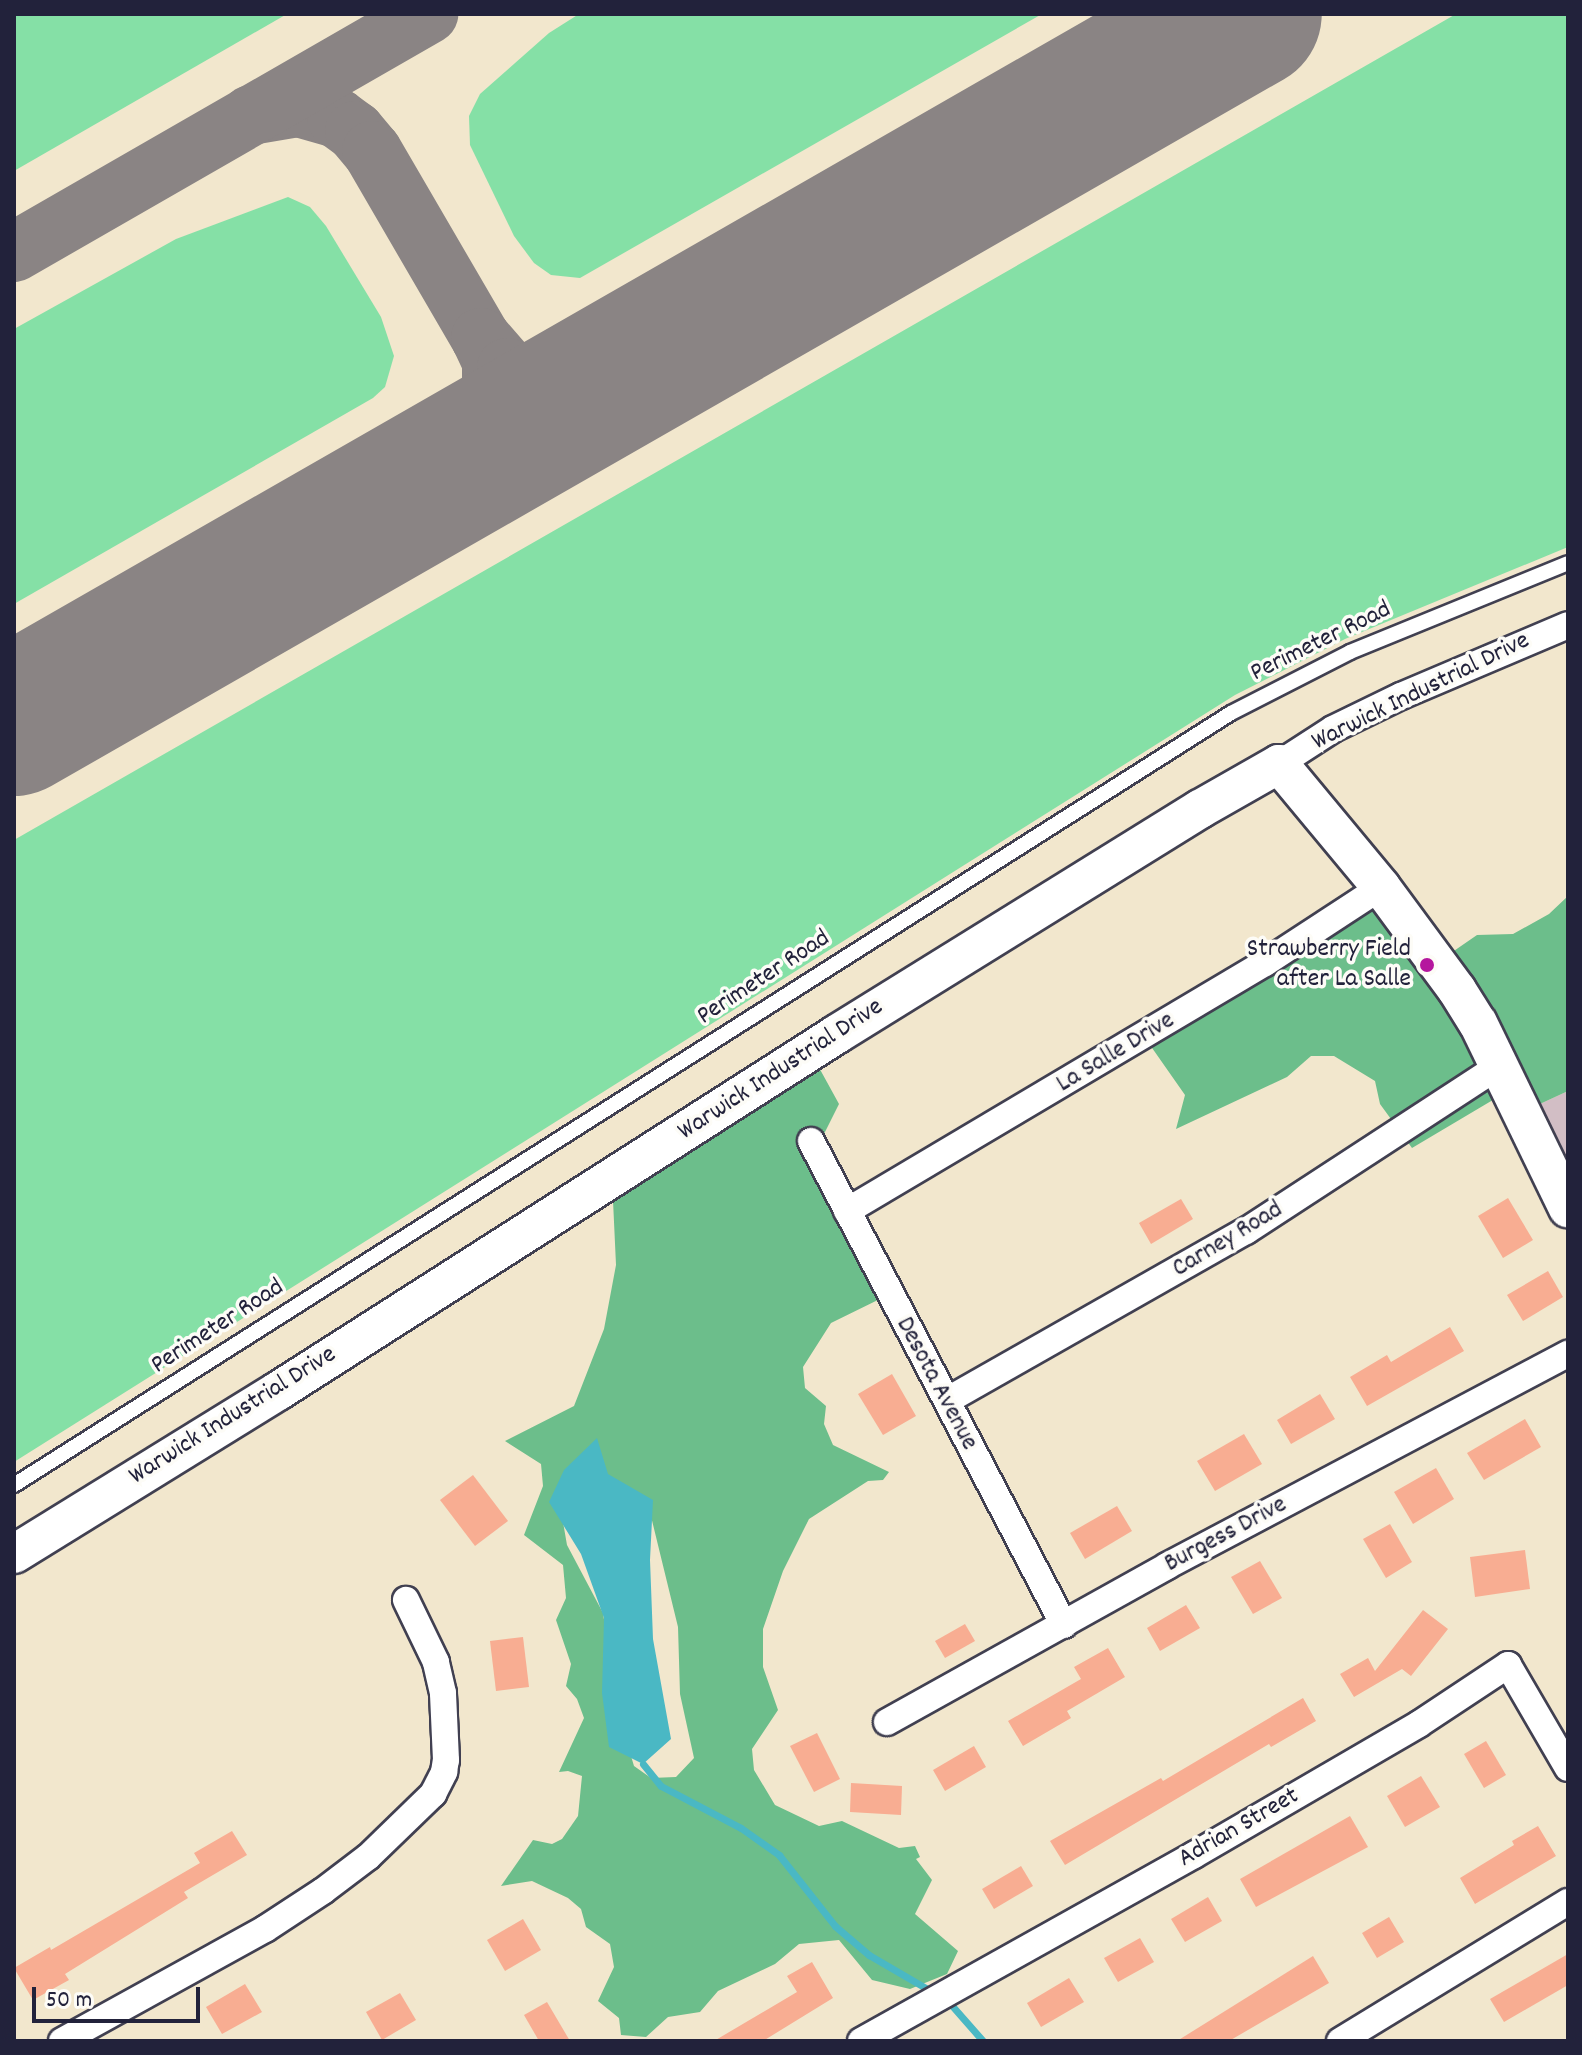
<!DOCTYPE html>
<style>
body{margin:0}
#map{position:relative;width:1582px;height:2055px;overflow:hidden;background:#f2e7cd;font-family:Dekko,sans-serif}
div>[style]{position:absolute}
[style*='--x']{left:calc(var(--x)*1px);top:calc(var(--y)*1px);width:calc(var(--w)*1px);rotate:calc(var(--a)*1deg)}
.industrial>*{inset:0;background:#d2bec5}
.green>*{inset:0;background:#85e0a6}
.forest>*{inset:0;background:#6cbe8b}
.water>*{inset:0;background:#4ab8c4}
.stream>*{height:7px;margin:-3.5px;padding:0 3.5px;transform-origin:3.5px;border-radius:3.5px;background:#4ab8c4}
.taxiway>*{height:60px;margin:-30px;padding:0 30px;transform-origin:30px;border-radius:30px;background:#8a8484}
.runway>*{height:150px;margin:-75px;padding:0 75px;transform-origin:75px;border-radius:75px;background:#8a8484}
.building>*{inset:0;background:#f8ad92}
.roads{filter:drop-shadow(2px 0 #414051) drop-shadow(-2px 0 #414051) drop-shadow(0 2px #414051) drop-shadow(0 -2px #414051)}
.lane>*{height:14px;margin:-7px;padding:0 7px;transform-origin:7px;border-radius:7px;background:#fff}
.street>*{height:26px;margin:-13px;padding:0 13px;transform-origin:13px;border-radius:13px;background:#fff}
.secondary>*{height:38px;margin:-19px;padding:0 19px;transform-origin:19px;border-radius:19px;background:#fff}
.dots>*{width:22px;height:22px;translate:-50% -50%;box-sizing:border-box;border:4px solid #fdfcf7;border-radius:50%}
span{translate:-50% -50%;white-space:nowrap;text-align:center;line-height:1.15;-webkit-text-stroke:7px #fdfcf7;paint-order:stroke}
.street-label{font-size:26px;color:#22223b}
.poi-label{font-size:26px;color:#22223b}
.right{translate:-100% -50%;text-align:right}
.frame{position:absolute;inset:0;border:16px solid #22223b;pointer-events:none}
.scale{position:absolute;left:32px;top:1987px;width:168px;height:36px;box-sizing:border-box;border:4px solid #22223b;border-top:0;padding-left:10px;font-size:24px;line-height:28px;white-space:nowrap;color:#22223b;-webkit-text-stroke:6px #fdfcf7;paint-order:stroke}
</style>
<div id="map">
<div class="industrial">
<div style="clip-path:polygon(1568px 1091px,1568px 1202px,1529px 1109px)"></div>
</div>
<div class="green">
<div style="clip-path:polygon(14px 14px,287px 14px,14px 171px)"></div>
<div style="clip-path:polygon(579px 14px,1042px 14px,580px 278px,551px 275px,534px 263px,514px 236px,470px 145px,469px 116px,480px 94px,549px 33px)"></div>
<div style="clip-path:polygon(1456px 14px,1568px 14px,1568px 547px,1345px 639px,1235px 695px,14px 1462px,14px 840px)"></div>
<div style="clip-path:polygon(288px 197px,310px 207px,326px 226px,381px 317px,394px 356px,385px 387px,373px 398px,14px 604px,14px 329px,176px 239px)"></div>
</div>
<div class="forest">
<div style="clip-path:polygon(1568px 896px,1568px 1091px,1529px 1109px,1508px 1091px,1412px 1148px,1380px 1104px,1375px 1081px,1334px 1056px,1311px 1056px,1287px 1077px,1176px 1129px,1185px 1095px,1150px 1045px,1384px 897px,1435px 964px,1477px 935px,1513px 934px,1549px 914px)"></div>
<div style="clip-path:polygon(evenodd,811px 1053px,839px 1104px,815px 1152px,886px 1296px,831px 1323px,803px 1367px,805px 1388px,826px 1406px,824px 1424px,833px 1445px,889px 1472px,883px 1480px,868px 1481px,809px 1519px,783px 1571px,763px 1629px,763px 1667px,778px 1710px,752px 1749px,754px 1770px,775px 1805px,819px 1826px,842px 1821px,899px 1848px,915px 1846px,920px 1857px,916px 1859px,932px 1880px,915px 1914px,958px 1951px,947px 1974px,910px 1989px,872px 1980px,839px 1940px,799px 1944px,775px 1964px,718px 1991px,700px 2012px,668px 2017px,646px 2037px,621px 2035px,619px 2018px,598px 2001px,614px 1967px,610px 1944px,586px 1927px,581px 1909px,568px 1898px,532px 1881px,501px 1886px,533px 1840px,552px 1844px,562px 1839px,578px 1816px,582px 1776px,568px 1771px,559px 1772px,584px 1718px,577px 1699px,566px 1686px,571px 1664px,556px 1620px,566px 1598px,563px 1565px,524px 1535px,543px 1486px,541px 1464px,505px 1441px,574px 1406px,604px 1329px,616px 1265px,612px 1179px,811px 1053px,647px 1500px,678px 1627px,680px 1694px,694px 1758px,676px 1777px,651px 1778px,634px 1766px,619px 1716px,603px 1613px,567px 1545px,563px 1522px,647px 1500px)"></div>
</div>
<div class="water">
<div style="clip-path:polygon(597px 1438px,608px 1474px,653px 1500px,650px 1560px,653px 1639px,671px 1739px,643px 1764px,609px 1747px,602px 1693px,604px 1618px,581px 1554px,549px 1502px,564px 1470px)"></div>
</div>
<div class="stream">
<div style="--x:643;--y:1764;--w:28;--a:51"></div>
<div style="--x:661;--y:1786;--w:90;--a:27.7"></div>
<div style="--x:741;--y:1828;--w:47;--a:35.4"></div>
<div style="--x:779;--y:1855;--w:90;--a:51.7"></div>
<div style="--x:835;--y:1926;--w:45;--a:40.5"></div>
<div style="--x:869;--y:1955;--w:78;--a:30.2"></div>
<div style="--x:947;--y:2000;--w:55;--a:48.7"></div>
</div>
<div class="taxiway">
<div style="--x:251;--y:115;--w:48;--a:-9.7"></div>
<div style="--x:298;--y:107;--w:41;--a:15.8"></div>
<div style="--x:337;--y:118;--w:22;--a:36"></div>
<div style="--x:355;--y:131;--w:26;--a:50"></div>
<div style="--x:372;--y:151;--w:216;--a:59.8"></div>
<div style="--x:481;--y:338;--w:26;--a:65"></div>
<div style="--x:492;--y:362;--w:42;--a:90"></div>
<div style="--x:492;--y:404;--w:43;--a:116"></div>
<div style="--x:473;--y:443;--w:40;--a:134"></div>
<div style="--x:14;--y:252;--w:478;--a:-29.9"></div>
<div style="--x:481;--y:338;--w:40;--a:49"></div>
<div style="--x:507;--y:368;--w:37;--a:26"></div>
<div style="--x:540;--y:384;--w:39;--a:0"></div>
<div style="--x:579;--y:384;--w:46;--a:-17.7"></div>
</div>
<div class="runway">
<div style="--x:14;--y:721;--w:1421;--a:-29.83"></div>
</div>
<div class="building">
<div style="clip-path:polygon(1508px 1198px,1533px 1240px,1503px 1258px,1478px 1216px)"></div>
<div style="clip-path:polygon(1181px 1199px,1193px 1219px,1151px 1244px,1139px 1223px)"></div>
<div style="clip-path:polygon(1548px 1271px,1563px 1297px,1523px 1321px,1507px 1295px)"></div>
<div style="clip-path:polygon(1450px 1327px,1464px 1351px,1367px 1406px,1350px 1377px,1387px 1355px,1391px 1362px)"></div>
<div style="clip-path:polygon(892px 1374px,916px 1416px,883px 1435px,858px 1394px)"></div>
<div style="clip-path:polygon(1320px 1394px,1335px 1419px,1291px 1444px,1277px 1420px)"></div>
<div style="clip-path:polygon(1525px 1419px,1541px 1447px,1484px 1480px,1467px 1453px)"></div>
<div style="clip-path:polygon(1244px 1434px,1262px 1464px,1215px 1491px,1197px 1461px)"></div>
<div style="clip-path:polygon(1436px 1468px,1454px 1499px,1413px 1524px,1394px 1492px)"></div>
<div style="clip-path:polygon(473px 1475px,508px 1521px,475px 1546px,440px 1500px)"></div>
<div style="clip-path:polygon(1117px 1506px,1132px 1531px,1085px 1559px,1070px 1533px)"></div>
<div style="clip-path:polygon(1390px 1524px,1412px 1562px,1386px 1578px,1363px 1539px)"></div>
<div style="clip-path:polygon(1525px 1550px,1530px 1589px,1475px 1597px,1470px 1557px)"></div>
<div style="clip-path:polygon(1260px 1561px,1282px 1598px,1253px 1614px,1231px 1577px)"></div>
<div style="clip-path:polygon(1186px 1605px,1200px 1628px,1160px 1651px,1147px 1628px)"></div>
<div style="clip-path:polygon(1423px 1610px,1448px 1629px,1411px 1676px,1402px 1669px,1354px 1697px,1340px 1674px,1368px 1658px,1375px 1671px)"></div>
<div style="clip-path:polygon(965px 1624px,975px 1641px,945px 1658px,935px 1641px)"></div>
<div style="clip-path:polygon(523px 1637px,529px 1687px,496px 1691px,490px 1641px)"></div>
<div style="clip-path:polygon(1108px 1648px,1125px 1677px,1067px 1711px,1071px 1718px,1023px 1746px,1008px 1721px,1081px 1679px,1074px 1667px)"></div>
<div style="clip-path:polygon(1303px 1698px,1316px 1721px,1271px 1747px,1269px 1744px,1065px 1865px,1050px 1841px,1161px 1778px,1163px 1781px)"></div>
<div style="clip-path:polygon(817px 1733px,840px 1779px,814px 1792px,790px 1746px)"></div>
<div style="clip-path:polygon(1486px 1741px,1506px 1775px,1484px 1788px,1464px 1754px)"></div>
<div style="clip-path:polygon(974px 1746px,986px 1767px,945px 1791px,933px 1770px)"></div>
<div style="clip-path:polygon(1421px 1776px,1440px 1807px,1405px 1827px,1387px 1796px)"></div>
<div style="clip-path:polygon(851px 1783px,902px 1786px,901px 1815px,850px 1812px)"></div>
<div style="clip-path:polygon(1350px 1816px,1368px 1847px,1256px 1907px,1240px 1879px)"></div>
<div style="clip-path:polygon(1538px 1826px,1556px 1856px,1475px 1904px,1460px 1878px,1514px 1845px,1512px 1841px)"></div>
<div style="clip-path:polygon(232px 1831px,247px 1855px,184px 1892px,188px 1898px,65px 1974px,69px 1980px,33px 2000px,14px 1968px,50px 1947px,51px 1950px,200px 1863px,194px 1853px)"></div>
<div style="clip-path:polygon(1021px 1866px,1033px 1886px,994px 1909px,982px 1889px)"></div>
<div style="clip-path:polygon(1208px 1897px,1222px 1921px,1185px 1942px,1171px 1919px)"></div>
<div style="clip-path:polygon(1389px 1917px,1404px 1942px,1377px 1958px,1362px 1933px)"></div>
<div style="clip-path:polygon(523px 1919px,541px 1950px,505px 1971px,487px 1940px)"></div>
<div style="clip-path:polygon(1140px 1938px,1154px 1962px,1118px 1982px,1104px 1958px)"></div>
<div style="clip-path:polygon(1568px 1954px,1568px 1985px,1504px 2022px,1490px 1999px)"></div>
<div style="clip-path:polygon(1313px 1956px,1329px 1983px,1229px 2041px,1177px 2041px)"></div>
<div style="clip-path:polygon(812px 1962px,833px 1998px,763px 2041px,714px 2041px,797px 1992px,787px 1976px)"></div>
<div style="clip-path:polygon(1069px 1978px,1084px 2002px,1041px 2027px,1027px 2003px)"></div>
<div style="clip-path:polygon(245px 1984px,262px 2012px,222px 2034px,206px 2007px)"></div>
<div style="clip-path:polygon(400px 1993px,416px 2020px,382px 2040px,366px 2012px)"></div>
<div style="clip-path:polygon(547px 2002px,570px 2041px,539px 2041px,524px 2015px)"></div>
</div>
<div class="roads">
<div class="lane">
<div style="--x:14;--y:1485;--w:1441;--a:-32.39"></div>
<div style="--x:1231;--y:713;--w:134;--a:-27.1"></div>
<div style="--x:1350;--y:652;--w:235;--a:-22.2"></div>
</div>
<div class="street">
<div style="--x:1279;--y:764;--w:64;--a:-32.9"></div>
<div style="--x:1333;--y:729;--w:76;--a:-25.9"></div>
<div style="--x:1401;--y:696;--w:181;--a:-23"></div>
<div style="--x:811;--y:1141;--w:546;--a:62.4"></div>
<div style="--x:847;--y:1211;--w:486;--a:-30.7"></div>
<div style="--x:1265;--y:963;--w:139;--a:-33.2"></div>
<div style="--x:948;--y:1400;--w:343;--a:-29.6"></div>
<div style="--x:1246;--y:1231;--w:302;--a:-33.1"></div>
<div style="--x:887;--y:1722;--w:321;--a:-29.1"></div>
<div style="--x:1167;--y:1566;--w:454;--a:-27.9"></div>
<div style="--x:62;--y:2041;--w:232;--a:-28.9"></div>
<div style="--x:265;--y:1929;--w:69;--a:-33.2"></div>
<div style="--x:323;--y:1891;--w:56;--a:-37.1"></div>
<div style="--x:368;--y:1857;--w:91;--a:-44.1"></div>
<div style="--x:433;--y:1794;--w:25;--a:-63"></div>
<div style="--x:444;--y:1772;--w:12;--a:-81"></div>
<div style="--x:446;--y:1760;--w:67;--a:-92.6"></div>
<div style="--x:443;--y:1693;--w:32;--a:-103"></div>
<div style="--x:436;--y:1662;--w:69;--a:-115.8"></div>
<div style="--x:861;--y:2041;--w:381;--a:-29.2"></div>
<div style="--x:1194;--y:1855;--w:260;--a:-30.2"></div>
<div style="--x:1419;--y:1724;--w:107;--a:-33.5"></div>
<div style="--x:1508;--y:1665;--w:119;--a:59.8"></div>
<div style="--x:1340;--y:2041;--w:267;--a:-31.4"></div>
</div>
<div class="secondary">
<div style="--x:14;--y:1554;--w:310;--a:-31.7"></div>
<div style="--x:278;--y:1391;--w:663;--a:-32.56"></div>
<div style="--x:837;--y:1034;--w:427;--a:-31.8"></div>
<div style="--x:1200;--y:809;--w:91;--a:-29.7"></div>
<div style="--x:1279;--y:764;--w:160;--a:50.3"></div>
<div style="--x:1381;--y:887;--w:128;--a:53.6"></div>
<div style="--x:1457;--y:990;--w:39;--a:58"></div>
<div style="--x:1478;--y:1023;--w:206;--a:64.1"></div>
</div>
</div>
<div class="dots">
<div style="left:1427px;top:965px;background:#b5179e"></div>
</div>
<div class="street-label">
<span style="left:1321px;top:642px;rotate:-26deg">Perimeter Road</span>
<span style="left:1421px;top:692px;rotate:-26deg">Warwick Industrial Drive</span>
<span style="left:764px;top:978px;rotate:-33deg">Perimeter Road</span>
<span style="left:1116px;top:1053px;rotate:-31deg">La Salle Drive</span>
<span style="left:781px;top:1070px;rotate:-33deg">Warwick Industrial Drive</span>
<span style="left:1228px;top:1240px;rotate:-31deg">Carney Road</span>
<span style="left:218px;top:1327px;rotate:-33deg">Perimeter Road</span>
<span style="left:936px;top:1384px;rotate:62deg">Desota Avenue</span>
<span style="left:233px;top:1416px;rotate:-32deg">Warwick Industrial Drive</span>
<span style="left:1226px;top:1535px;rotate:-28deg">Burgess Drive</span>
<span style="left:1239px;top:1828px;rotate:-30deg">Adrian Street</span>
</div>
<div class="poi-label">
<span class="right" style="left:1411px;top:965px">Strawberry Field<br>after La Salle</span>
</div>
<div class="frame"></div>
<div class="scale">50 m</div>
</div>
